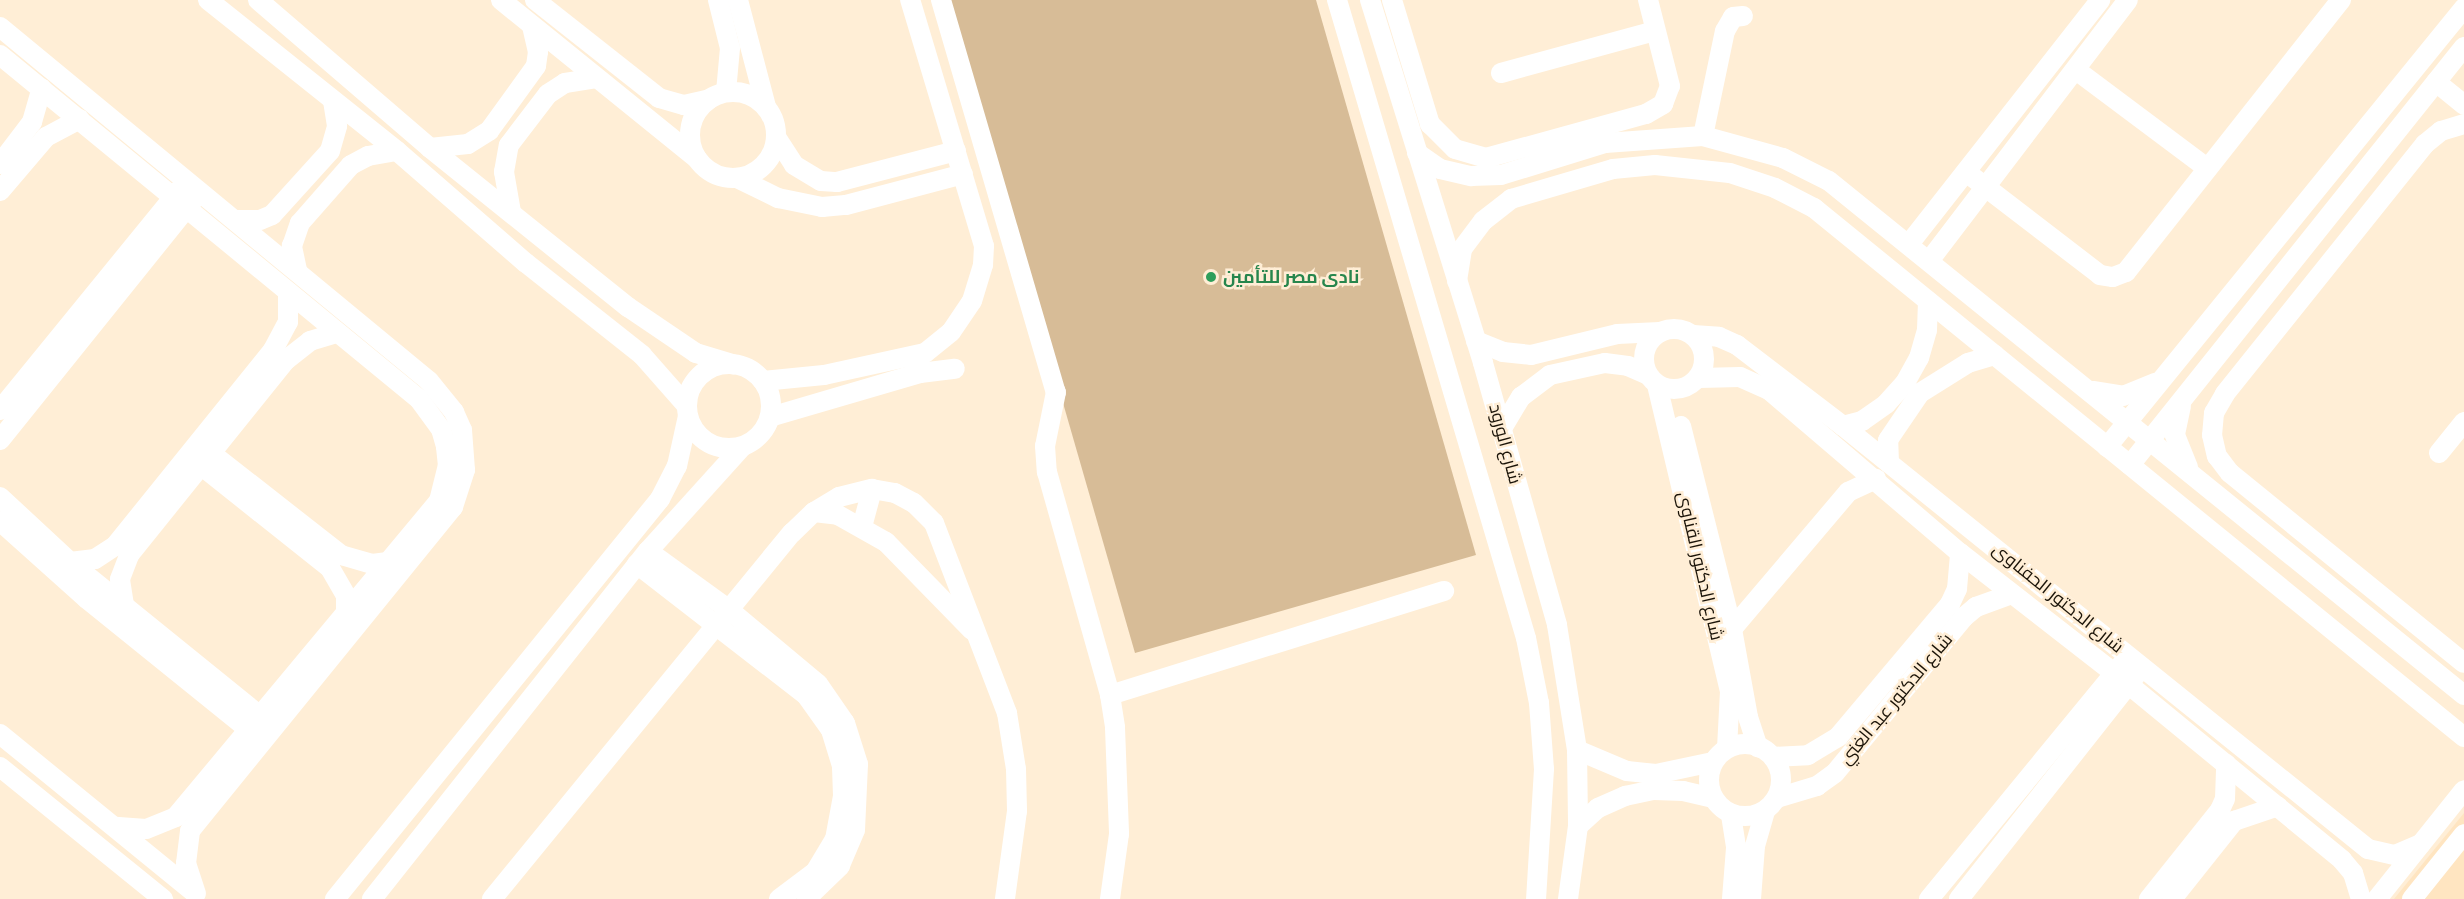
<!DOCTYPE html>
<meta charset="utf-8">
<style>
body{margin:0}
#map{position:relative;width:2464px;height:899px;overflow:hidden;background:#ffeed6;font-family:Signika,Cairo,sans-serif}
div>[style]{position:absolute}
[style*='--x']{left:calc(var(--x)*1px);top:calc(var(--y)*1px);width:calc(var(--w)*1px);rotate:calc(var(--a)*1deg)}
.built>*{inset:0;background:#ffe5c1}
.green>*{inset:0;background:#d7bc97}
.minor>*{height:20px;margin:-10px;padding:0 10px;transform-origin:10px;border-radius:10px;background:#fff}
.minor>.ring{margin:-10px;padding:0;box-sizing:content-box;background:none;border:20px solid #fff;border-radius:50%}
.dots>*{width:16px;height:16px;translate:-50% -50%;box-sizing:border-box;border:3px solid #ffeed6;border-radius:50%}
span{translate:-50% -50%;white-space:nowrap;text-align:center;line-height:1.15;-webkit-text-stroke:5px #ffeed6;paint-order:stroke}
.leisure-label{font-size:18px;color:#27864d;font-weight:700}
.left{translate:0 -50%;text-align:left}
.street-label{font-size:18px;color:#1a1308}
</style>
<div id="map">
<div class="built">
<div style="clip-path:polygon(2464px 813px,2464px 899px,2394px 899px)"></div>
</div>
<div class="green">
<div style="clip-path:polygon(947px 0,1316px 0,1476px 555px,1135px 653px)"></div>
</div>
<div class="minor">
<div style="--x:208;--y:0;--w:242;--a:38.6"></div>
<div style="--x:397;--y:151;--w:171;--a:41"></div>
<div style="--x:526;--y:263;--w:148;--a:38.4"></div>
<div style="--x:642;--y:355;--w:68;--a:48.6"></div>
<div style="--x:258;--y:0;--w:227;--a:40.7"></div>
<div style="--x:430;--y:148;--w:254;--a:38.8"></div>
<div style="--x:628;--y:307;--w:82;--a:34.1"></div>
<div style="--x:696;--y:353;--w:39;--a:17"></div>
<div style="--x:501;--y:0;--w:252;--a:39"></div>
<div style="--x:535;--y:0;--w:158;--a:38.3"></div>
<div style="--x:659;--y:98;--w:26;--a:16"></div>
<div style="--x:684;--y:105;--w:26;--a:-13"></div>
<div style="--x:718;--y:0;--w:49;--a:76"></div>
<div style="--x:730;--y:48;--w:44;--a:95.2"></div>
<div style="--x:738;--y:0;--w:111;--a:75.3"></div>
<div style="--x:941;--y:0;--w:409;--a:73.7"></div>
<div style="--x:1056;--y:392;--w:55;--a:101.5"></div>
<div style="--x:1045;--y:446;--w:26;--a:86"></div>
<div style="--x:1047;--y:472;--w:232;--a:74.2"></div>
<div style="--x:1110;--y:695;--w:33;--a:81"></div>
<div style="--x:1115;--y:728;--w:106;--a:87.8"></div>
<div style="--x:1119;--y:834;--w:66;--a:97.9"></div>
<div style="--x:1337;--y:0;--w:665;--a:73.5"></div>
<div style="--x:1526;--y:638;--w:66;--a:78.7"></div>
<div style="--x:1539;--y:703;--w:66;--a:85.7"></div>
<div style="--x:1544;--y:769;--w:130;--a:93.5"></div>
<div style="--x:1370;--y:0;--w:380;--a:72.7"></div>
<div style="--x:1483;--y:363;--w:272;--a:74.2"></div>
<div style="--x:1557;--y:625;--w:127;--a:80.9"></div>
<div style="--x:1577;--y:750;--w:76;--a:89.2"></div>
<div style="--x:1578;--y:826;--w:74;--a:97.8"></div>
<div style="--x:1392;--y:0;--w:130;--a:73"></div>
<div style="--x:1430;--y:124;--w:35;--a:45"></div>
<div style="--x:1455;--y:149;--w:32;--a:16"></div>
<div style="--x:1486;--y:158;--w:166;--a:-15.4"></div>
<div style="--x:1646;--y:114;--w:20;--a:-30"></div>
<div style="--x:1663;--y:104;--w:19;--a:-69"></div>
<div style="--x:1670;--y:86;--w:89;--a:-104.3"></div>
<div style="--x:0;--y:27;--w:556;--a:39.53"></div>
<div style="--x:429;--y:381;--w:40;--a:51"></div>
<div style="--x:454;--y:412;--w:20;--a:66"></div>
<div style="--x:462;--y:430;--w:40;--a:85.7"></div>
<div style="--x:465;--y:470;--w:39;--a:108"></div>
<div style="--x:453;--y:507;--w:417;--a:129.1"></div>
<div style="--x:190;--y:831;--w:32;--a:97"></div>
<div style="--x:186;--y:863;--w:32;--a:72"></div>
<div style="--x:0;--y:55;--w:542;--a:39.39"></div>
<div style="--x:419;--y:399;--w:37;--a:54"></div>
<div style="--x:441;--y:429;--w:19;--a:74"></div>
<div style="--x:446;--y:447;--w:18;--a:84"></div>
<div style="--x:448;--y:465;--w:37;--a:104"></div>
<div style="--x:439;--y:501;--w:411;--a:129.8"></div>
<div style="--x:176;--y:817;--w:32;--a:158"></div>
<div style="--x:146;--y:829;--w:31;--a:-176"></div>
<div style="--x:2076;--y:70;--w:164;--a:36.8"></div>
<div style="--x:1501;--y:73;--w:160;--a:-15.3"></div>
<div style="--x:2436;--y:82;--w:36;--a:39"></div>
<div class="ring" style="left:690px;top:92px;width:66px;height:66px"></div>
<div style="--x:2464;--y:124;--w:24;--a:163"></div>
<div style="--x:2441;--y:131;--w:21;--a:141"></div>
<div style="--x:2425;--y:144;--w:320;--a:128.7"></div>
<div style="--x:2225;--y:394;--w:22;--a:120"></div>
<div style="--x:2214;--y:413;--w:22;--a:95"></div>
<div style="--x:2212;--y:435;--w:22;--a:77"></div>
<div style="--x:2217;--y:456;--w:21;--a:53"></div>
<div style="--x:2230;--y:473;--w:301;--a:39.1"></div>
<div style="--x:1703;--y:136;--w:107;--a:-78.2"></div>
<div style="--x:1725;--y:31;--w:16;--a:-60"></div>
<div style="--x:1733;--y:17;--w:10;--a:-6"></div>
<div style="--x:776;--y:137;--w:33;--a:57"></div>
<div style="--x:794;--y:165;--w:31;--a:31"></div>
<div style="--x:821;--y:181;--w:16;--a:4"></div>
<div style="--x:837;--y:182;--w:123;--a:-14.6"></div>
<div style="--x:430;--y:148;--w:38;--a:-6"></div>
<div style="--x:468;--y:144;--w:25;--a:-32"></div>
<div style="--x:489;--y:131;--w:80;--a:-54.1"></div>
<div style="--x:536;--y:66;--w:14;--a:-82"></div>
<div style="--x:538;--y:52;--w:27;--a:-103"></div>
<div style="--x:1417;--y:153;--w:28;--a:35"></div>
<div style="--x:1440;--y:169;--w:32;--a:13"></div>
<div style="--x:1471;--y:176;--w:30;--a:-2"></div>
<div style="--x:1501;--y:175;--w:109;--a:-17.1"></div>
<div style="--x:1605;--y:143;--w:98;--a:-4.1"></div>
<div style="--x:1703;--y:136;--w:83;--a:15.4"></div>
<div style="--x:1783;--y:158;--w:51;--a:26.6"></div>
<div style="--x:1829;--y:181;--w:817;--a:38.99"></div>
<div style="--x:0;--y:164;--w:53;--a:-52.7"></div>
<div style="--x:32;--y:122;--w:35;--a:-74"></div>
<div style="--x:1966;--y:172;--w:169;--a:37.5"></div>
<div style="--x:2100;--y:275;--w:13;--a:9"></div>
<div style="--x:2113;--y:277;--w:14;--a:-21"></div>
<div style="--x:2126;--y:272;--w:347;--a:-51.7"></div>
<div style="--x:737;--y:178;--w:46;--a:26"></div>
<div style="--x:778;--y:198;--w:45;--a:11.6"></div>
<div style="--x:822;--y:207;--w:24;--a:-5"></div>
<div style="--x:846;--y:205;--w:121;--a:-14.8"></div>
<div style="--x:0;--y:191;--w:71;--a:-49.6"></div>
<div style="--x:46;--y:137;--w:38;--a:-28"></div>
<div style="--x:511;--y:212;--w:41;--a:-99.9"></div>
<div style="--x:504;--y:172;--w:27;--a:-80"></div>
<div style="--x:509;--y:145;--w:64;--a:-52.6"></div>
<div style="--x:548;--y:94;--w:20;--a:-33"></div>
<div style="--x:565;--y:83;--w:30;--a:-9"></div>
<div style="--x:236;--y:220;--w:24;--a:0"></div>
<div style="--x:260;--y:220;--w:13;--a:-23"></div>
<div style="--x:272;--y:215;--w:86;--a:-47.8"></div>
<div style="--x:330;--y:151;--w:26;--a:-74"></div>
<div style="--x:337;--y:126;--w:26;--a:-99"></div>
<div style="--x:1909;--y:244;--w:310;--a:-51.9"></div>
<div style="--x:1929;--y:261;--w:328;--a:-52.7"></div>
<div style="--x:297;--y:270;--w:25;--a:-102"></div>
<div style="--x:292;--y:246;--w:24;--a:-71"></div>
<div style="--x:300;--y:223;--w:77;--a:-48.7"></div>
<div style="--x:351;--y:165;--w:19;--a:-28"></div>
<div style="--x:368;--y:156;--w:29;--a:-10"></div>
<div style="--x:1457;--y:281;--w:32;--a:-81"></div>
<div style="--x:1462;--y:249;--w:35;--a:-53"></div>
<div style="--x:1483;--y:221;--w:36;--a:-38"></div>
<div style="--x:1511;--y:199;--w:106;--a:-16.4"></div>
<div style="--x:1613;--y:169;--w:42;--a:-5.4"></div>
<div style="--x:1655;--y:165;--w:75;--a:6.1"></div>
<div style="--x:1730;--y:173;--w:47;--a:18.4"></div>
<div style="--x:1775;--y:188;--w:44;--a:27.1"></div>
<div style="--x:1814;--y:208;--w:838;--a:39.14"></div>
<div class="ring" style="left:1644px;top:329px;width:40px;height:40px"></div>
<div style="--x:1693;--y:335;--w:26;--a:4"></div>
<div style="--x:1719;--y:337;--w:20;--a:24"></div>
<div style="--x:1737;--y:345;--w:133;--a:37.4"></div>
<div style="--x:1843;--y:426;--w:674;--a:38.86"></div>
<div style="--x:2368;--y:849;--w:28;--a:13"></div>
<div style="--x:2395;--y:855;--w:28;--a:-23"></div>
<div style="--x:1476;--y:341;--w:29;--a:22"></div>
<div style="--x:1503;--y:352;--w:28;--a:6"></div>
<div style="--x:1531;--y:355;--w:89;--a:-13.7"></div>
<div style="--x:1617;--y:334;--w:43;--a:-2.7"></div>
<div class="ring" style="left:687px;top:364px;width:64px;height:64px"></div>
<div style="--x:1699;--y:378;--w:41;--a:-1.4"></div>
<div style="--x:1740;--y:377;--w:32;--a:24"></div>
<div style="--x:1769;--y:390;--w:251;--a:40.5"></div>
<div style="--x:1960;--y:553;--w:213;--a:37.9"></div>
<div style="--x:2128;--y:684;--w:277;--a:39.4"></div>
<div style="--x:2342;--y:860;--w:17;--a:50"></div>
<div style="--x:2353;--y:873;--w:27;--a:73"></div>
<div style="--x:763;--y:381;--w:61;--a:-5.6"></div>
<div style="--x:824;--y:375;--w:103;--a:-12.3"></div>
<div style="--x:925;--y:353;--w:33;--a:-39"></div>
<div style="--x:951;--y:332;--w:37;--a:-56"></div>
<div style="--x:972;--y:301;--w:38;--a:-73"></div>
<div style="--x:983;--y:265;--w:19;--a:-87"></div>
<div style="--x:984;--y:246;--w:257;--a:-106.7"></div>
<div style="--x:1657;--y:385;--w:315;--a:76.6"></div>
<div style="--x:1730;--y:691;--w:57;--a:93"></div>
<div style="--x:2093;--y:391;--w:30;--a:9"></div>
<div style="--x:2123;--y:396;--w:35;--a:-22"></div>
<div style="--x:2181;--y:406;--w:30;--a:102"></div>
<div style="--x:2175;--y:435;--w:35;--a:68"></div>
<div style="--x:0;--y:410;--w:288;--a:-50.8"></div>
<div style="--x:770;--y:417;--w:156;--a:-16.3"></div>
<div style="--x:920;--y:373;--w:35;--a:-7"></div>
<div style="--x:1681;--y:426;--w:209;--a:75.9"></div>
<div style="--x:1732;--y:629;--w:89;--a:79.7"></div>
<div style="--x:1748;--y:717;--w:32;--a:72"></div>
<div style="--x:1843;--y:426;--w:20;--a:-15"></div>
<div style="--x:1862;--y:421;--w:29;--a:-35"></div>
<div style="--x:1886;--y:404;--w:28;--a:-48"></div>
<div style="--x:1905;--y:383;--w:29;--a:-61"></div>
<div style="--x:1919;--y:358;--w:29;--a:-74"></div>
<div style="--x:1927;--y:330;--w:29;--a:-88"></div>
<div style="--x:1501;--y:430;--w:39;--a:-59"></div>
<div style="--x:1521;--y:397;--w:36;--a:-37"></div>
<div style="--x:1550;--y:375;--w:56;--a:-12.3"></div>
<div style="--x:1605;--y:363;--w:23;--a:7"></div>
<div style="--x:1628;--y:366;--w:22;--a:24"></div>
<div style="--x:0;--y:440;--w:309;--a:-51.2"></div>
<div style="--x:202;--y:446;--w:177;--a:38.1"></div>
<div style="--x:341;--y:555;--w:32;--a:16"></div>
<div style="--x:372;--y:564;--w:16;--a:-7"></div>
<div style="--x:2107;--y:447;--w:566;--a:-50.88"></div>
<div style="--x:2439;--y:453;--w:40;--a:-51"></div>
<div style="--x:193;--y:459;--w:175;--a:38.5"></div>
<div style="--x:330;--y:568;--w:32;--a:60"></div>
<div style="--x:346;--y:596;--w:16;--a:90"></div>
<div style="--x:1889;--y:463;--w:23;--a:-92"></div>
<div style="--x:1888;--y:440;--w:57;--a:-55.8"></div>
<div style="--x:1920;--y:393;--w:57;--a:-32"></div>
<div style="--x:1968;--y:363;--w:28;--a:-17"></div>
<div style="--x:2130;--y:465;--w:535;--a:-51.37"></div>
<div style="--x:0;--y:497;--w:96;--a:42.9"></div>
<div style="--x:70;--y:562;--w:257;--a:39"></div>
<div style="--x:814;--y:512;--w:24;--a:7"></div>
<div style="--x:838;--y:515;--w:55;--a:29.4"></div>
<div style="--x:886;--y:542;--w:123;--a:45.7"></div>
<div style="--x:0;--y:521;--w:117;--a:41.9"></div>
<div style="--x:87;--y:599;--w:220;--a:38.9"></div>
<div style="--x:862;--y:527;--w:39;--a:-75"></div>
<div style="--x:648;--y:551;--w:99;--a:35.9"></div>
<div style="--x:728;--y:609;--w:117;--a:39.8"></div>
<div style="--x:818;--y:684;--w:47;--a:55.3"></div>
<div style="--x:845;--y:723;--w:43;--a:72.4"></div>
<div style="--x:858;--y:764;--w:66;--a:92.6"></div>
<div style="--x:855;--y:830;--w:39;--a:113"></div>
<div style="--x:840;--y:866;--w:47;--a:135.9"></div>
<div style="--x:70;--y:562;--w:25;--a:-7"></div>
<div style="--x:95;--y:559;--w:24;--a:-33"></div>
<div style="--x:115;--y:546;--w:252;--a:-51.1"></div>
<div style="--x:273;--y:350;--w:32;--a:-62"></div>
<div style="--x:288;--y:322;--w:30;--a:-90"></div>
<div style="--x:637;--y:564;--w:214;--a:37.8"></div>
<div style="--x:806;--y:695;--w:43;--a:54.5"></div>
<div style="--x:831;--y:730;--w:39;--a:73"></div>
<div style="--x:842;--y:767;--w:29;--a:88"></div>
<div style="--x:843;--y:796;--w:44;--a:100.5"></div>
<div style="--x:835;--y:839;--w:39;--a:121"></div>
<div style="--x:815;--y:872;--w:45;--a:143.1"></div>
<div style="--x:124;--y:605;--w:26;--a:-99"></div>
<div style="--x:120;--y:579;--w:26;--a:-69"></div>
<div style="--x:129;--y:555;--w:250;--a:-51.2"></div>
<div style="--x:286;--y:360;--w:31;--a:-38"></div>
<div style="--x:310;--y:341;--w:27;--a:-17"></div>
<div style="--x:1732;--y:629;--w:180;--a:-49.7"></div>
<div style="--x:1848;--y:492;--w:31;--a:-25"></div>
<div style="--x:1110;--y:695;--w:350;--a:-17.3"></div>
<div style="--x:0;--y:734;--w:250;--a:39.2"></div>
<div class="ring" style="left:1709px;top:744px;width:52px;height:52px"></div>
<div style="--x:1577;--y:750;--w:54;--a:22.8"></div>
<div style="--x:1627;--y:771;--w:29;--a:6"></div>
<div style="--x:1656;--y:774;--w:58;--a:-11.9"></div>
<div style="--x:1773;--y:757;--w:35;--a:-3"></div>
<div style="--x:1808;--y:755;--w:35;--a:-31"></div>
<div style="--x:1838;--y:737;--w:174;--a:-49.9"></div>
<div style="--x:1950;--y:604;--w:17;--a:-65"></div>
<div style="--x:1957;--y:589;--w:36;--a:-85"></div>
<div style="--x:0;--y:767;--w:210;--a:39"></div>
<div style="--x:1777;--y:798;--w:42;--a:-16.7"></div>
<div style="--x:1817;--y:786;--w:22;--a:-36"></div>
<div style="--x:1835;--y:773;--w:202;--a:-50.4"></div>
<div style="--x:1964;--y:617;--w:16;--a:-40"></div>
<div style="--x:1976;--y:607;--w:37;--a:-20"></div>
<div style="--x:1731;--y:815;--w:33;--a:81"></div>
<div style="--x:1736;--y:848;--w:51;--a:94.5"></div>
<div style="--x:1578;--y:826;--w:27;--a:-42"></div>
<div style="--x:1598;--y:808;--w:30;--a:-24"></div>
<div style="--x:1625;--y:796;--w:30;--a:-12"></div>
<div style="--x:1654;--y:790;--w:29;--a:2"></div>
<div style="--x:1683;--y:791;--w:31;--a:13"></div>
<div style="--x:335;--y:899;--w:515;--a:-50.91"></div>
<div style="--x:660;--y:499;--w:37;--a:-63"></div>
<div style="--x:677;--y:466;--w:51;--a:-77.6"></div>
<div style="--x:372;--y:899;--w:444;--a:-51.6"></div>
<div style="--x:648;--y:551;--w:140;--a:-47.9"></div>
<div style="--x:492;--y:899;--w:473;--a:-50.7"></div>
<div style="--x:792;--y:533;--w:30;--a:-44"></div>
<div style="--x:814;--y:512;--w:29;--a:-31"></div>
<div style="--x:839;--y:497;--w:34;--a:-14"></div>
<div style="--x:872;--y:489;--w:23;--a:10"></div>
<div style="--x:895;--y:493;--w:21;--a:28"></div>
<div style="--x:914;--y:503;--w:28;--a:45"></div>
<div style="--x:934;--y:523;--w:204;--a:69"></div>
<div style="--x:1007;--y:713;--w:57;--a:80.9"></div>
<div style="--x:1016;--y:769;--w:42;--a:88.6"></div>
<div style="--x:1017;--y:811;--w:89;--a:97.8"></div>
<div style="--x:1751;--y:899;--w:53;--a:-85.7"></div>
<div style="--x:1755;--y:846;--w:36;--a:-74"></div>
<div style="--x:1929;--y:899;--w:303;--a:-50.6"></div>
<div style="--x:1959;--y:899;--w:285;--a:-51.7"></div>
<div style="--x:2149;--y:899;--w:114;--a:-51.4"></div>
<div style="--x:2220;--y:810;--w:12;--a:-66"></div>
<div style="--x:2225;--y:799;--w:35;--a:-88"></div>
<div style="--x:2172;--y:899;--w:100;--a:-51.5"></div>
<div style="--x:2234;--y:821;--w:46;--a:-18.8"></div>
<div style="--x:2377;--y:899;--w:139;--a:-51.4"></div>
<div style="--x:2412;--y:899;--w:83;--a:-51.3"></div>
</div>
<div class="dots">
<div style="left:1211px;top:277px;background:#2e9e5b"></div>
</div>
<div class="leisure-label">
<span class="left" style="left:1223px;top:277px">نادى مصر للتأمين</span>
</div>
<div class="street-label">
<span style="left:1505px;top:444px;rotate:75deg">شارع الورود</span>
<span style="left:1700px;top:566px;rotate:77deg">شارع الدكتور القناوى</span>
<span style="left:2058px;top:598px;rotate:39deg">شارع الدكتور الحفناوى</span>
<span style="left:1896px;top:699px;rotate:-50deg">شارع الدكتور عبد الغني</span>
</div>
</div>
